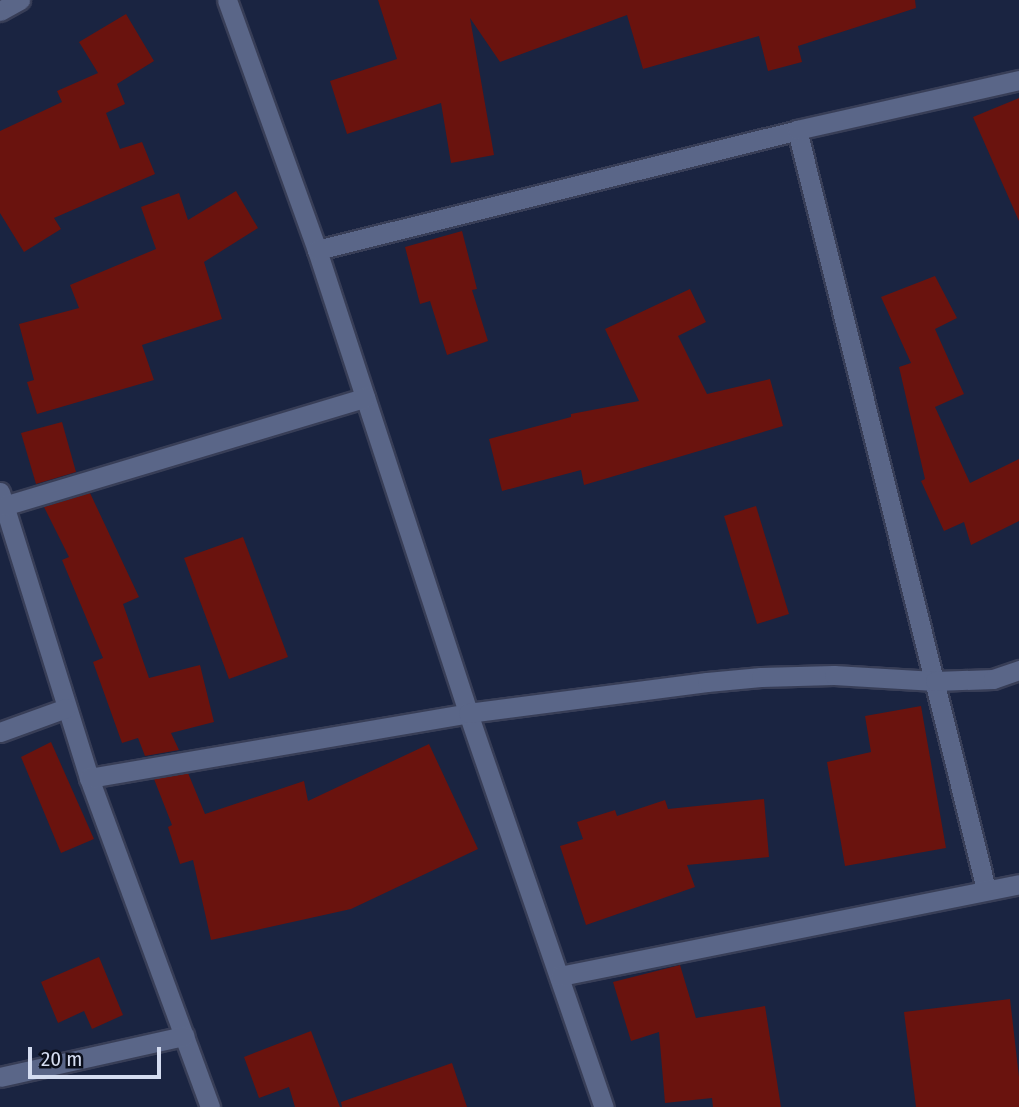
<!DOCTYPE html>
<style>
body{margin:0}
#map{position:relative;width:1019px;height:1107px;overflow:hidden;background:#1a2441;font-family:"Fira Sans Condensed",sans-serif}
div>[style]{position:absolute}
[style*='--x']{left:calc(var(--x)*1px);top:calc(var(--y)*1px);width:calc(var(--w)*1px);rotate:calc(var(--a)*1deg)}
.building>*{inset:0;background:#6a130e}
.roads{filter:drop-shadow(2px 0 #383e57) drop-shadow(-2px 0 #383e57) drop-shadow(0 2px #383e57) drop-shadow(0 -2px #383e57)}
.minor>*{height:19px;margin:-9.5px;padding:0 9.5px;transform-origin:9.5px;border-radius:9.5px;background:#5a6688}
.tertiary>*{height:19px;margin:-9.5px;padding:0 9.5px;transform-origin:9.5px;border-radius:9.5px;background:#5a6688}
span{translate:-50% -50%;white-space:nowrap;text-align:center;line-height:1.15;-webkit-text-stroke:6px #0a0e1b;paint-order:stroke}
.scale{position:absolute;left:28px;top:1047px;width:133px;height:32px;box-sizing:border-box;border:4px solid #d5ddf1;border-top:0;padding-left:9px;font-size:21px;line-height:24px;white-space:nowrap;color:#d5ddf1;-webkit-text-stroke:5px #0a0e1b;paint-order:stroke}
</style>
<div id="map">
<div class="building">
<div style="clip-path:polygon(378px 0,915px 0,916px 8px,798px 46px,802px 62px,768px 71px,759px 36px,643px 69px,627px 15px,500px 62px,470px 18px,494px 155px,451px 163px,441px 103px,347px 134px,330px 81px,397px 59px)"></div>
<div style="clip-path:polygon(126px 14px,154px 61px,117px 84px,125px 104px,106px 113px,120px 149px,142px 142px,155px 174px,54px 218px,61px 229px,24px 252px,0 213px,0 131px,62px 102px,57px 91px,98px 73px,79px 42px)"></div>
<div style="clip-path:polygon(1019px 98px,1019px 221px,973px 117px)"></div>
<div style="clip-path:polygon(236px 191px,258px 228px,204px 262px,222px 319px,142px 345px,154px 380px,37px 414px,27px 382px,34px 380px,19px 324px,79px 308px,70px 285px,156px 249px,141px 207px,179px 193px,188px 220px)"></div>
<div style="clip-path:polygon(462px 231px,477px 289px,472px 290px,488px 341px,447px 355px,430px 301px,420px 304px,405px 247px)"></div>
<div style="clip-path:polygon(935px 276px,957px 318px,935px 329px,964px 394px,935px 407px,970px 483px,1019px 459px,1019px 521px,971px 545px,964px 522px,944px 531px,921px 481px,925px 479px,899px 367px,911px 363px,881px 297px)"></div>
<div style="clip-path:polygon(690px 289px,706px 322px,678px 336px,707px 394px,770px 379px,783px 426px,584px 485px,581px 470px,502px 491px,489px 439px,571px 417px,571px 414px,639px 401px,605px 329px)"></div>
<div style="clip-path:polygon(62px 422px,76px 472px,36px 484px,21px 433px)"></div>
<div style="clip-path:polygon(90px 493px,139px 597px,123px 604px,149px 678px,200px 665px,214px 722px,171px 733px,179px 750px,145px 756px,138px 738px,122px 743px,93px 662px,103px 658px,62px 560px,69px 557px,44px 507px)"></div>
<div style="clip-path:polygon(756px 506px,789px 614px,757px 624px,724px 516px)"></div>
<div style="clip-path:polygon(243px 537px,288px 657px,229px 679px,184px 558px)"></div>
<div style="clip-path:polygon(921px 706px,946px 848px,845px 866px,827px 762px,871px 752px,865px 716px)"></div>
<div style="clip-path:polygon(51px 742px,94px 839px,61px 853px,21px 757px)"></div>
<div style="clip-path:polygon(429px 744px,478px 849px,351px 909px,211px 940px,193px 860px,180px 864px,168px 827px,172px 825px,154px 779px,188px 773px,205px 814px,304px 781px,308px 801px)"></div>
<div style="clip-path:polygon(764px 799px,769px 857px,687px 865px,695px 887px,586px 925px,560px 846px,583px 839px,577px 822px,615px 810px,617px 816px,665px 800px,668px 809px)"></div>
<div style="clip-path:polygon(99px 957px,123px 1015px,92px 1029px,84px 1011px,58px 1023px,41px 982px)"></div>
<div style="clip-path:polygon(680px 965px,696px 1018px,765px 1006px,781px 1107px,713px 1107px,712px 1098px,665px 1103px,659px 1032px,631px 1041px,613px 982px)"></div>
<div style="clip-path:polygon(1010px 999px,1019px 1077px,1019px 1107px,916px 1107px,904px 1012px)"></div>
<div style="clip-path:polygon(311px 1031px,340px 1107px,295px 1107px,289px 1087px,259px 1098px,244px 1057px)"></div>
<div style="clip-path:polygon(452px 1063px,467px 1107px,342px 1107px,341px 1102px)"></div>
</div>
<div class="roads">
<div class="minor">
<div style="--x:227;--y:0;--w:266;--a:70.2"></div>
<div style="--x:317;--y:250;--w:487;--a:71.9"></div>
<div style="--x:468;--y:713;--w:417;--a:71"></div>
<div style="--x:797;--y:130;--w:782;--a:76.02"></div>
<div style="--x:317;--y:250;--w:495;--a:-14"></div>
<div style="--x:797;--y:130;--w:228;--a:-12.7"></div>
<div style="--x:0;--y:492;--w:300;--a:72.7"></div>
<div style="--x:89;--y:778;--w:351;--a:69.8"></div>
<div style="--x:4;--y:506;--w:377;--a:-16.7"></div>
<div style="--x:0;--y:732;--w:70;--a:-20"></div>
<div style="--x:89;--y:778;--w:385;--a:-9.7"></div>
<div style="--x:468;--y:713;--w:241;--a:-7.4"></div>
<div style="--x:707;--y:682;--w:54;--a:-5.3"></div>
<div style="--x:761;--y:677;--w:73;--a:-1.6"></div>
<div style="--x:834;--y:675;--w:101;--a:3.4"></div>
<div style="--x:935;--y:681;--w:58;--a:-2"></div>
<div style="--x:993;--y:679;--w:28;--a:-19"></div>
<div style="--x:560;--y:976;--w:468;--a:-11.3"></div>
<div style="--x:0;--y:1077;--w:189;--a:-12.6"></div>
</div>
<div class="tertiary">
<div style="--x:0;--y:11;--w:23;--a:-29"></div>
</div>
</div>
<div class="scale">20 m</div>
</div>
